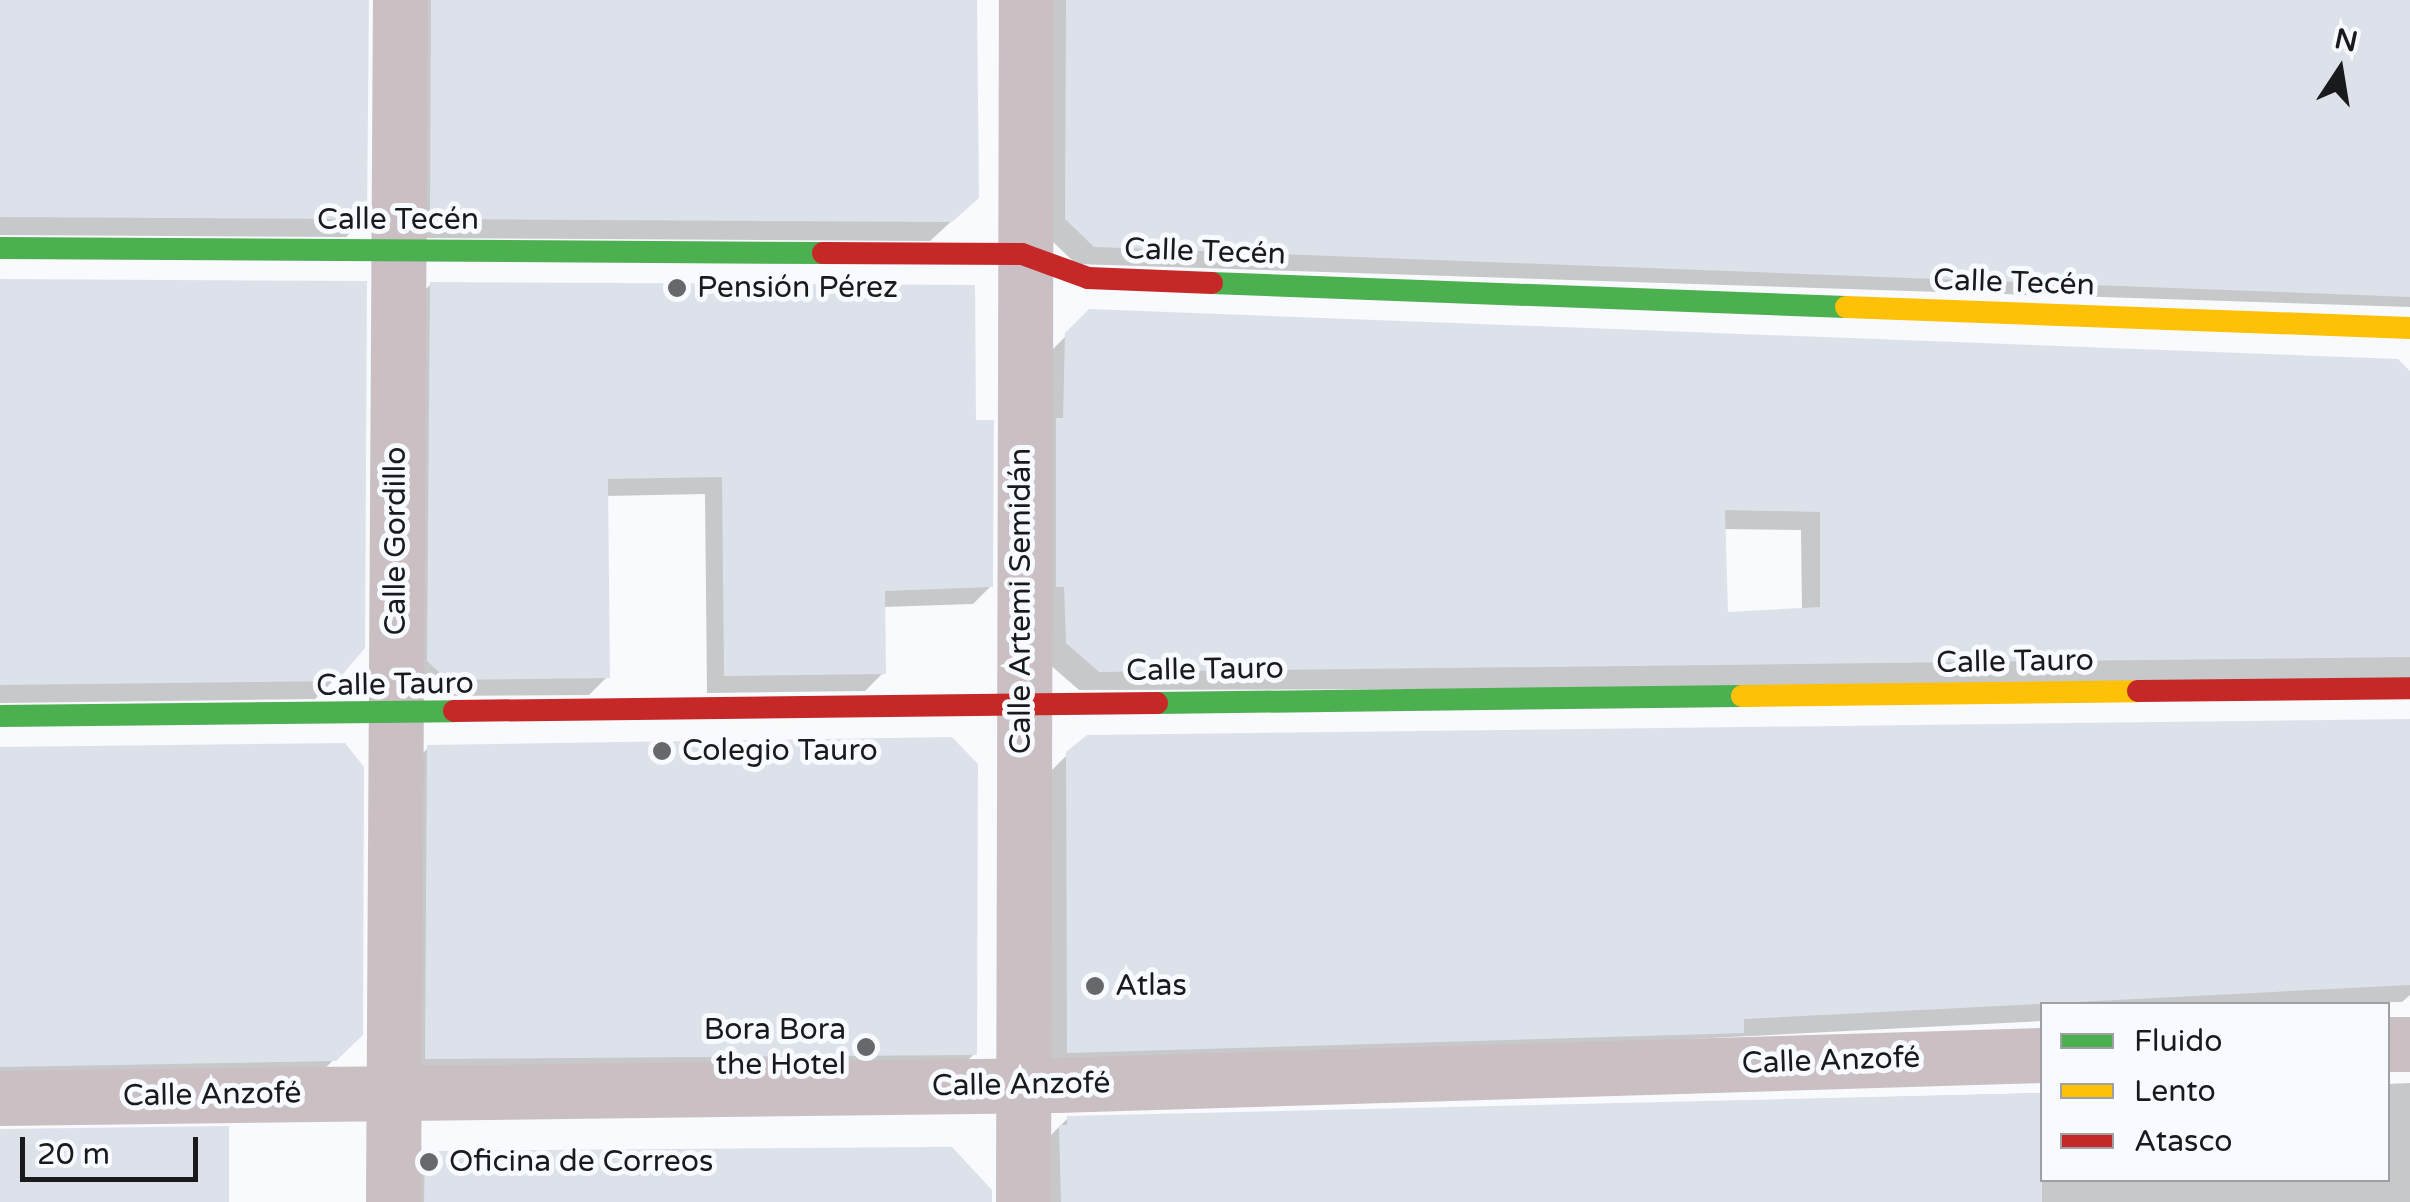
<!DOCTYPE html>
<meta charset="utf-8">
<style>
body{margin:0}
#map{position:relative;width:2410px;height:1202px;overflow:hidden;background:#f8fafd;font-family:"Varela Round",sans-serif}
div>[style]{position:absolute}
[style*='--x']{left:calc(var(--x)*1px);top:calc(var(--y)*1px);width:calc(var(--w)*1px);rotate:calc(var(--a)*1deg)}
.shadow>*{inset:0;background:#0003}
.building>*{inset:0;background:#dde2ea}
.street>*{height:55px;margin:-27.5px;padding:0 27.5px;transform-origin:27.5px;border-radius:27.5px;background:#cabfc2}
.fast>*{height:22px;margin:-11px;padding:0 11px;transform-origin:11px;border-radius:11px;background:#4caf50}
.slow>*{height:22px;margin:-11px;padding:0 11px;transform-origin:11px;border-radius:11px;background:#ffc107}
.jam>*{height:22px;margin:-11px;padding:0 11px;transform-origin:11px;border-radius:11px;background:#c62828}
.dots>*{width:28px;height:28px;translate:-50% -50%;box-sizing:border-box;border:5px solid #f7fafe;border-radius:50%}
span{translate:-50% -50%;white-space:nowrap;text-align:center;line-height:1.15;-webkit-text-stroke:10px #f7fafe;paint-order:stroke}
.street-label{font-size:30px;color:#181a1c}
.poi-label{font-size:30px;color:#181a1c}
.left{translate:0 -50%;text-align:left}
.right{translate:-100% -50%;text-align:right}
.legend{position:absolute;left:2040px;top:1002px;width:350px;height:180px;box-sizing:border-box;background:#f7fafe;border:2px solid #9ea0a4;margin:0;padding:12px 18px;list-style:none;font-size:30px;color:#181a1c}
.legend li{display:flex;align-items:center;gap:20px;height:50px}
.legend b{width:50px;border:2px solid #9ea0a4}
.north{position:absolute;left:2290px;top:20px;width:100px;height:100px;-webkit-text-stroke:8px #f7fafe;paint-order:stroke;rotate:12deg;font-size:28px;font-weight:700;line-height:40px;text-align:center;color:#181a1c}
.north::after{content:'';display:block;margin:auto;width:35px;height:45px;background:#181a1c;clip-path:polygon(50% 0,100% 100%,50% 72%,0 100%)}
.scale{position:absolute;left:20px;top:1137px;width:178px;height:45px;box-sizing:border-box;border:5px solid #181a1c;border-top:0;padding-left:12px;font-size:30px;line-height:35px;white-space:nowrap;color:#181a1c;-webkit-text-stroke:8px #f7fafe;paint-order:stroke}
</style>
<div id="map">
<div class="shadow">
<div style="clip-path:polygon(0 0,366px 0,365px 218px,346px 237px,0 235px)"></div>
<div style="clip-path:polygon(402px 0,975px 0,956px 217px,930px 241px,412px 238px)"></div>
<div style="clip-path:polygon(1049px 0,2410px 0,2410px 307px,1076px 264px,1048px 237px)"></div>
<div style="clip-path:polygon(0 282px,335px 679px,315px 699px,0 703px)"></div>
<div style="clip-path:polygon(431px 284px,974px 422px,991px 586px,973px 604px,883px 607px,883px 673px,865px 691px,707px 693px,705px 494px,606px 496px,607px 677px,589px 695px,429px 696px,410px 679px,413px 302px)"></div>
<div style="clip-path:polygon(evenodd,1090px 312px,2410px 374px,2410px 686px,1079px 690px,1048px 663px,1047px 355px,1090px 312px,1723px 529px,1801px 530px,1802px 611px,1726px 614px,1723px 529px)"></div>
<div style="clip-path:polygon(2410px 722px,2410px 995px,2402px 1002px,2042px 1004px,2042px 1021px,1048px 1072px,1048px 774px,1068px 754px)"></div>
<div style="clip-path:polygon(428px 748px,974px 1054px,957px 1071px,409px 1075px,411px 765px)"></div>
<div style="clip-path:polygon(0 750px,360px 1034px,314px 1079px,0 1085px)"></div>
<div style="clip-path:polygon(2410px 1083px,2410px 1202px,1042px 1202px,1048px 1138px,1068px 1118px,2042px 1093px,2042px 1180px,2388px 1180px,2388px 1084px)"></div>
<div style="clip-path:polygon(426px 1154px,991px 1202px,405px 1202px,406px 1173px)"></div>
</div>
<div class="building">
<div style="clip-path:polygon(0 0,369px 0,367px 219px,0 217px)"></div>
<div style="clip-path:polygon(431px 0,977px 0,979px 198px,952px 222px,430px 219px)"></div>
<div style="clip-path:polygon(1066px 0,2410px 0,2410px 297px,1094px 247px,1065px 219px)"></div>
<div style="clip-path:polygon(0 279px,367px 281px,365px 648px,337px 681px,0 685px)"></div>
<div style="clip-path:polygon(430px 282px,975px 285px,976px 420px,994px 420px,993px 587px,885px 591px,886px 674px,724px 676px,722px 477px,608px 479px,610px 678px,448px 680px,427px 661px)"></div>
<div style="clip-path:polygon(evenodd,1089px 309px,2398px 359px,2410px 371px,2410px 657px,1099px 672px,1066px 643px,1064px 587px,1056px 587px,1056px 418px,1063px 418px,1065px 333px,1089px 309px,1725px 510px,1820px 512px,1820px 607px,1728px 612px,1725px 510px)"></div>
<div style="clip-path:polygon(2410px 719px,2410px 985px,1744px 1019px,1744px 1033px,1067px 1053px,1066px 752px,1087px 735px)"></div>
<div style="clip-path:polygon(952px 737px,978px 764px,977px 1055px,425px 1059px,427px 745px)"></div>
<div style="clip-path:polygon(345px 743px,364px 767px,363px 1035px,336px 1061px,0 1067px,0 747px)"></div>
<div style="clip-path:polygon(2042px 1093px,2042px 1202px,1061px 1202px,1059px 1125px,1067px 1125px,1067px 1116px)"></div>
<div style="clip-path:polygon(229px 1126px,229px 1202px,0 1202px,0 1129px)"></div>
<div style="clip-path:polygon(933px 1147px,952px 1147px,992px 1190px,992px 1202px,424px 1202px,425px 1151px)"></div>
</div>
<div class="street">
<div style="--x:2388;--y:1044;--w:22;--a:0"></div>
<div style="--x:0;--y:1098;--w:1056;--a:-0.71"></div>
<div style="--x:1056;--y:1085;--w:986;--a:-1.74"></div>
<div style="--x:393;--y:1202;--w:1202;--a:-89.67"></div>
<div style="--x:1023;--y:1202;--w:1202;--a:-89.86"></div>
</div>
<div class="fast">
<div style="--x:0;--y:248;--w:823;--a:0.35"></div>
<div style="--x:1212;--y:283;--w:634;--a:2.17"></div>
<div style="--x:1157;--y:703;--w:585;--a:-0.69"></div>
<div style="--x:0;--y:716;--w:454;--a:-0.6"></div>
</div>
<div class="slow">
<div style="--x:1846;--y:307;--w:564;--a:2.13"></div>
<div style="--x:1742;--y:696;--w:396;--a:-0.7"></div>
</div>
<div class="jam">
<div style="--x:823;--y:253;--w:199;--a:0.3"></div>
<div style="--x:1022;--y:254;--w:70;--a:20"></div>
<div style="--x:1088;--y:278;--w:124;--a:2.3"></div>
<div style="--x:2138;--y:691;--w:272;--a:-0.6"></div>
<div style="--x:454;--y:711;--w:703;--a:-0.65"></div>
</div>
<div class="dots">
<div style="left:677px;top:288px;background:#66686b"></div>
<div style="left:662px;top:751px;background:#66686b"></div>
<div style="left:1095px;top:986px;background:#66686b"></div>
<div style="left:866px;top:1047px;background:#66686b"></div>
<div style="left:429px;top:1162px;background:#66686b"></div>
</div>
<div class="street-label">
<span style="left:398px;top:220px">Calle Tecén</span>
<span style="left:1205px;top:252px;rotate:2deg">Calle Tecén</span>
<span style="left:2014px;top:283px;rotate:2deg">Calle Tecén</span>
<span style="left:396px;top:541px;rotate:-90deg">Calle Gordillo</span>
<span style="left:1021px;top:601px;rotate:-90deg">Calle Artemi Semidán</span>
<span style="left:2015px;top:662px;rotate:-1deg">Calle Tauro</span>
<span style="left:1205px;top:670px;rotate:-1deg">Calle Tauro</span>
<span style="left:395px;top:685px;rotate:-1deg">Calle Tauro</span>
<span style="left:1831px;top:1061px;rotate:-2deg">Calle Anzofé</span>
<span style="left:1021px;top:1085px;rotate:-1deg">Calle Anzofé</span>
<span style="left:212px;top:1095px;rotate:-1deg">Calle Anzofé</span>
</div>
<div class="poi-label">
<span class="left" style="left:697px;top:288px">Pensión Pérez</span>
<span class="left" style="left:682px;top:751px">Colegio Tauro</span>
<span class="left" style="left:1115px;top:986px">Atlas</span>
<span class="right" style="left:846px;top:1047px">Bora Bora<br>the Hotel</span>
<span class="left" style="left:449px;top:1162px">Oficina de Correos</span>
</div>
<ul class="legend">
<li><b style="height:12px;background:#4caf50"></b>Fluido</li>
<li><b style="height:12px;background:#ffc107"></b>Lento</li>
<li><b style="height:12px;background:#c62828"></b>Atasco</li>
</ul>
<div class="north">N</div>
<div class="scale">20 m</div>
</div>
